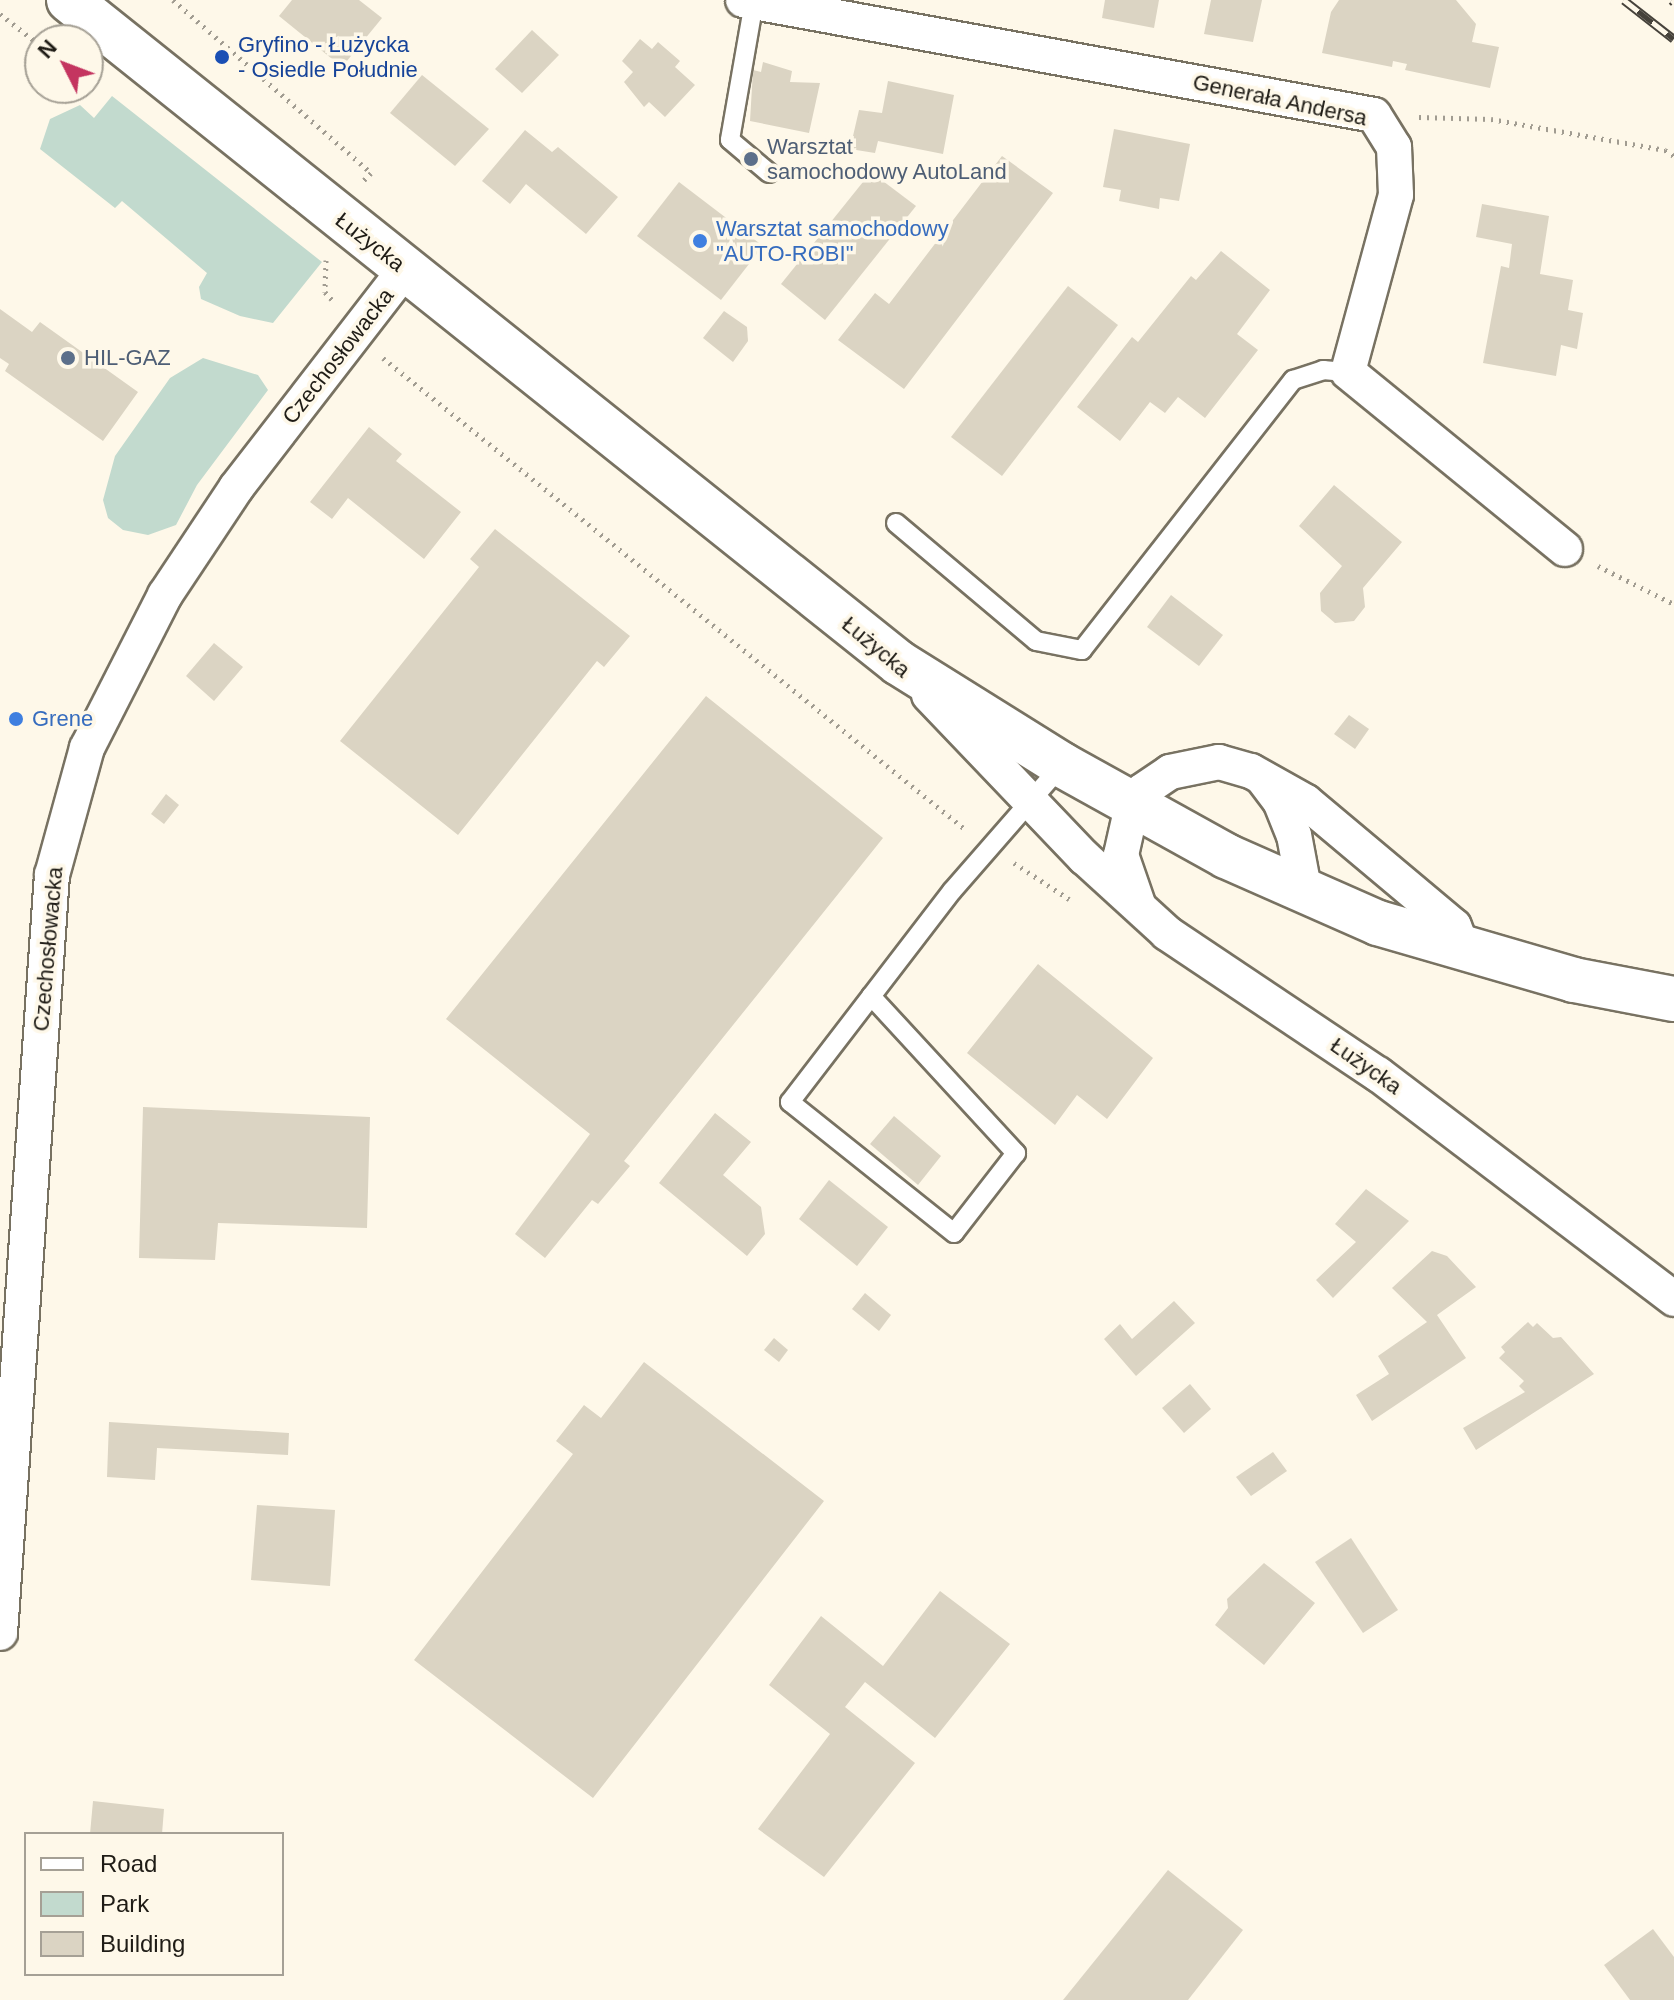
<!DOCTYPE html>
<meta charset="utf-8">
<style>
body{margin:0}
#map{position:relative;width:1674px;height:2000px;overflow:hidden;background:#fef8e9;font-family:Arial,sans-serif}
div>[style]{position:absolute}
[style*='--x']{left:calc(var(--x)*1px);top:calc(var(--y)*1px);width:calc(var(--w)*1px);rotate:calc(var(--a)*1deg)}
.green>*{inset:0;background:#c2dace}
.building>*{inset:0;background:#dbd4c3}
.path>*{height:5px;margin-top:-2.5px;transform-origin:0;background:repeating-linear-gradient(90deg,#a19c91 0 2px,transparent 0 8px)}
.roads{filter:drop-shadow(2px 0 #787262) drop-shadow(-2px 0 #787262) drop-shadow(0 2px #787262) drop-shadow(0 -2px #787262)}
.lane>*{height:18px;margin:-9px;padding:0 9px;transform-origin:9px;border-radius:9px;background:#fff}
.street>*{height:34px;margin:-17px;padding:0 17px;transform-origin:17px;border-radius:17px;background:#fff}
.secondary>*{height:44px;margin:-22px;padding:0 22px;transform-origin:22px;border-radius:22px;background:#fff}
.rail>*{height:9px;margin-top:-4.5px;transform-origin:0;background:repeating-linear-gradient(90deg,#fef8e9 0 18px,#46423b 0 36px);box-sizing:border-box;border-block:2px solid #46423b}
.dots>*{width:22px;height:22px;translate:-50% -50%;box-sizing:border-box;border:4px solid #fef8e9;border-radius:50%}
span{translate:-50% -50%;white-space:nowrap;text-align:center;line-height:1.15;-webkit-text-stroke:7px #fef8e9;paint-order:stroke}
.transit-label{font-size:22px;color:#164399}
.left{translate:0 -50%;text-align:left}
.street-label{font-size:22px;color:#1f1c16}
.service-label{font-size:22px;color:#4e5e75}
.shop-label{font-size:22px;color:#366cbe}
.legend{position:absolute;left:24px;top:1832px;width:260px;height:144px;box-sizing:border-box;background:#fef8e9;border:2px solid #a5a095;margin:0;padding:10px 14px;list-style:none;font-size:24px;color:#1f1c16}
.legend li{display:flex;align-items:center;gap:16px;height:40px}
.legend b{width:40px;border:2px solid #a5a095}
.north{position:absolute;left:24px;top:24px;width:80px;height:80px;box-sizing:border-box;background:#fef8e9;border:2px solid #a5a095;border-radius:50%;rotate:312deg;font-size:22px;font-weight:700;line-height:32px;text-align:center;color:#1f1c16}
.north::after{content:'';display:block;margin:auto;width:28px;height:36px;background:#c43560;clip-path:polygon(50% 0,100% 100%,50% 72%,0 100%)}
</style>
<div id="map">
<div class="green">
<div style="clip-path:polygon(112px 96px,322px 262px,273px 323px,240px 316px,201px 299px,199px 287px,207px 273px,122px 201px,115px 208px,40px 149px,50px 119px,80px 105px,94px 118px)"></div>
<div style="clip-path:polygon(203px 358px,258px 375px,268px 390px,197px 485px,176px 525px,148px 535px,123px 530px,108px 518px,103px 500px,115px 456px,170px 378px)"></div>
</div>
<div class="building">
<div style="clip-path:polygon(292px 0,359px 0,382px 18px,342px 67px,279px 16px)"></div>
<div style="clip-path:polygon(1105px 0,1159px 0,1154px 28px,1102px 18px)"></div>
<div style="clip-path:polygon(1211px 0,1262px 0,1253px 42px,1204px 34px)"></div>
<div style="clip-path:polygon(1339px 0,1456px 0,1476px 24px,1472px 42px,1499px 47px,1490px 88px,1405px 70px,1407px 64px,1393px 61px,1392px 67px,1322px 53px,1331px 12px)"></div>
<div style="clip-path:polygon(532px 30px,559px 55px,522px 93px,495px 69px)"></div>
<div style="clip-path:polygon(640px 39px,652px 49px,658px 42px,680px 61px,675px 67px,695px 85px,665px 117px,649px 102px,644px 107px,624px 82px,633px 72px,622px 61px)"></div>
<div style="clip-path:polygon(763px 62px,792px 71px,790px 82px,820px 83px,809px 133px,750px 121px,753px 70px,761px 72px)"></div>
<div style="clip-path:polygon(422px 75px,489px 129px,455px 166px,390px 113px)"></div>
<div style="clip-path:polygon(888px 81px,954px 95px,943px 154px,878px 141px,875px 153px,850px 149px,859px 110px,882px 113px)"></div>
<div style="clip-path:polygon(1114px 129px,1190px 144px,1179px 201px,1160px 198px,1159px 209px,1119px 201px,1121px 190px,1103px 187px)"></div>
<div style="clip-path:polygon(525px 130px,552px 152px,558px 147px,618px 197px,586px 234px,526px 184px,510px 204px,482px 181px)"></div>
<div style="clip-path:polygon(1002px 156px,1053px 193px,904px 389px,838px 340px,875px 293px,889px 304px)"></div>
<div style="clip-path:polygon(871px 172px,916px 206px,825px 320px,781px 284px)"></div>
<div style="clip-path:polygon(679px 182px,763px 246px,721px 300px,637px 236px)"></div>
<div style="clip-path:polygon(1482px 204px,1549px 216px,1540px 274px,1573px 280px,1568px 310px,1583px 313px,1577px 349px,1561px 345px,1556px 376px,1483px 363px,1501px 266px,1509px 268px,1512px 244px,1476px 237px)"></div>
<div style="clip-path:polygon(1221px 251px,1270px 290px,1237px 334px,1258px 350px,1205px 418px,1178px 397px,1165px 413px,1150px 402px,1120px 441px,1077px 407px,1132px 337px,1138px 342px,1191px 276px,1196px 280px)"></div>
<div style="clip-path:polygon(1068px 286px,1118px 325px,1002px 476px,951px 437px)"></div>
<div style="clip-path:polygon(0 309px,32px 332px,40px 322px,138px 392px,103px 441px,5px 371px,9px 364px,0 358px)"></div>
<div style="clip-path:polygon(724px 311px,747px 327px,748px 341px,733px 362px,703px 338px)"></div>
<div style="clip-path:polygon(369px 427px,402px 454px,396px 461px,461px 512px,424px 559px,348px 498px,332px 519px,310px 502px)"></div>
<div style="clip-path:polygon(1334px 485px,1402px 542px,1363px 588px,1365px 607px,1354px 621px,1335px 623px,1321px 611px,1320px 593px,1342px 566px,1299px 526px)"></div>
<div style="clip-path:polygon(495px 529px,630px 636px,604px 667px,597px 661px,458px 835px,340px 741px,479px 567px,470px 559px)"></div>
<div style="clip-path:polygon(1171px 595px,1223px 635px,1199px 666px,1147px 627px)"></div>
<div style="clip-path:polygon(214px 643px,243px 667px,214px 701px,186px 676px)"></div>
<div style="clip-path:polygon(706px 696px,883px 838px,624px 1161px,630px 1166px,598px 1204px,592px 1200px,545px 1258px,515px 1234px,590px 1134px,446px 1019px)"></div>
<div style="clip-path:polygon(1349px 715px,1369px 729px,1355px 749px,1334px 734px)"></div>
<div style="clip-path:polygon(166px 794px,179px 805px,164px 824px,151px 814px)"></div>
<div style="clip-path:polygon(1038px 964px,1153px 1058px,1107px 1119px,1077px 1095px,1055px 1125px,967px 1053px)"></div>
<div style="clip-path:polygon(143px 1107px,370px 1117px,367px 1228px,218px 1223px,215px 1260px,139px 1258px)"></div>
<div style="clip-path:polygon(715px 1113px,751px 1142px,723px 1175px,761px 1207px,765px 1234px,747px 1256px,659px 1183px)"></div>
<div style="clip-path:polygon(894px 1116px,941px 1156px,918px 1185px,870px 1144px)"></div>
<div style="clip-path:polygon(829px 1180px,888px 1227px,857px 1266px,799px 1219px)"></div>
<div style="clip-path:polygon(1366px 1189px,1409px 1221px,1333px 1298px,1316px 1280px,1356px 1242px,1335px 1224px)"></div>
<div style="clip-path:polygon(1432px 1251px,1447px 1256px,1476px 1287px,1437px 1315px,1466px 1358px,1372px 1421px,1356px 1395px,1389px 1374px,1378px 1356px,1427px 1322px,1392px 1288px)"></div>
<div style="clip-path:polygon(865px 1293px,891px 1315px,879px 1331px,852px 1309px)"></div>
<div style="clip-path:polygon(1174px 1301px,1195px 1323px,1136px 1376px,1104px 1339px,1120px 1324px,1132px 1339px)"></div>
<div style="clip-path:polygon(1528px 1322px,1533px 1327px,1537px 1323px,1553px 1338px,1561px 1337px,1594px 1374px,1476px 1450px,1463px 1428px,1525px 1392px,1519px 1386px,1524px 1381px,1499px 1358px,1505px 1352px,1501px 1347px)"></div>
<div style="clip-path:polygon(774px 1338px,788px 1350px,779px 1362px,764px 1350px)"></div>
<div style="clip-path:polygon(644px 1362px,824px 1501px,593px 1798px,414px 1660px,573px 1454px,556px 1441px,584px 1405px,601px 1418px)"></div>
<div style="clip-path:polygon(1190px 1384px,1211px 1409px,1184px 1433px,1162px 1408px)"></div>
<div style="clip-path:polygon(109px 1422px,289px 1433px,288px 1455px,157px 1448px,155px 1480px,107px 1477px)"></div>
<div style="clip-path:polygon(1273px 1452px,1287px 1471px,1251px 1496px,1236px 1477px)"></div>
<div style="clip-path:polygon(257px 1505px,335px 1510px,330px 1586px,251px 1580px)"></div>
<div style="clip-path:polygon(1351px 1538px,1398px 1610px,1363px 1633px,1315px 1562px)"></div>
<div style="clip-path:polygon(1264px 1563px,1315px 1603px,1264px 1665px,1215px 1625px,1228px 1608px,1227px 1599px)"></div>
<div style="clip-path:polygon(940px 1591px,1010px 1644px,935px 1738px,865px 1682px,845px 1707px,915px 1763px,824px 1877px,758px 1829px,830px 1734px,769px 1685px,821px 1616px,883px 1666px)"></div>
<div style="clip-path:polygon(93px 1801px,164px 1809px,162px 1834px,90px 1834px)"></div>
<div style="clip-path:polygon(1168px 1870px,1243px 1930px,1188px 2000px,1063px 2000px)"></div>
<div style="clip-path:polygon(1653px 1929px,1674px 1957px,1674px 2000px,1630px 2000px,1604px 1965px)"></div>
</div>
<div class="path">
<div style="--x:173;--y:0;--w:263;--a:41.1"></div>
<div style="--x:371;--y:173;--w:13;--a:135"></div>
<div style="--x:0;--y:14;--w:51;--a:37.8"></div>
<div style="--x:1419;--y:117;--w:72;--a:1.6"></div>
<div style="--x:1491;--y:119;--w:177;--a:10.1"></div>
<div style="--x:1665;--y:150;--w:11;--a:34"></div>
<div style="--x:326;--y:260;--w:32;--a:92"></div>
<div style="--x:325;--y:292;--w:15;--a:48"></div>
<div style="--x:383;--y:358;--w:750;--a:38.99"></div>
<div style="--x:1598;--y:566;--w:85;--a:26.6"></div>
<div style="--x:1014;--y:863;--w:66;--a:33.2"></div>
</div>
<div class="roads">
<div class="lane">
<div style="--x:754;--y:2;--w:140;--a:99.9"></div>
<div style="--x:730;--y:140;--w:51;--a:40.2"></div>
<div style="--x:896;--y:523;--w:183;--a:40.1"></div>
<div style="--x:1036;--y:641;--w:47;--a:11.1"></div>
<div style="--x:1082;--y:650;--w:343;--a:-52"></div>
<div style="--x:1293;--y:380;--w:32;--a:-18"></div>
<div style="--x:1323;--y:370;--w:25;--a:5"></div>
<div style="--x:871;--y:996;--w:214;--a:47.3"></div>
<div style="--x:1016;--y:1153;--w:101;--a:127.8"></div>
<div style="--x:954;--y:1233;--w:210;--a:-141.4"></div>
<div style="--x:790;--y:1102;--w:266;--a:-52.5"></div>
<div style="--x:952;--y:891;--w:167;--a:-48.9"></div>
</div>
<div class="street">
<div style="--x:743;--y:0;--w:641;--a:10.33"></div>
<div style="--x:1374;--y:115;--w:38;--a:58"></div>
<div style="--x:1394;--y:147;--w:48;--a:87.6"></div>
<div style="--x:1396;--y:195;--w:183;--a:105.2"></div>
<div style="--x:1348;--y:372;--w:280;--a:39.2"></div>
<div style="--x:929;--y:695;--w:226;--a:46.3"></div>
<div style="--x:1085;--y:858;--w:111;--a:42.4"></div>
<div style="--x:1167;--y:933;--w:254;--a:33.8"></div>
<div style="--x:1378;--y:1074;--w:372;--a:37.2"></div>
<div style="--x:1264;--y:780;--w:26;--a:53"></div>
<div style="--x:1280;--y:801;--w:37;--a:68"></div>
<div style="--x:1294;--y:835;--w:60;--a:79.4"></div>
<div style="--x:1138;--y:904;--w:52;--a:-109.1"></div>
<div style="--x:1121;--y:855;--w:50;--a:-77.3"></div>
<div style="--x:1132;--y:806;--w:18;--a:-56"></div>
<div style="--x:1142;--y:791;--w:34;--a:-34"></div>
<div style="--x:1170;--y:772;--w:50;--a:-11.5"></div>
<div style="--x:1219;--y:762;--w:33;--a:16"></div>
<div style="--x:1251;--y:771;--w:63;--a:29.4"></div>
<div style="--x:1306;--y:802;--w:193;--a:40"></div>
<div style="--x:1454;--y:926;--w:28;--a:69"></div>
<div style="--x:0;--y:1633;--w:760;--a:-86.08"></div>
<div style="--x:52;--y:875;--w:132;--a:-74.6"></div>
<div style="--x:87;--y:748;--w:172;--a:-63"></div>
<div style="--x:165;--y:595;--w:128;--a:-56.4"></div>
<div style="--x:236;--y:488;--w:277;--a:-52.3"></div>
</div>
<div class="secondary">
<div style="--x:69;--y:0;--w:1062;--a:38.62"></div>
<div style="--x:899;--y:663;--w:192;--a:32"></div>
<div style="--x:1062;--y:765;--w:188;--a:29"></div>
<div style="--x:1226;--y:856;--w:166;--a:23.8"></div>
<div style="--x:1378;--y:923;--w:204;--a:16.2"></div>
<div style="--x:1574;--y:980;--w:102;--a:10.8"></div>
</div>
</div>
<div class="rail">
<div style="--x:1624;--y:0;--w:63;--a:38"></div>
<div style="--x:1672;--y:0;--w:3;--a:45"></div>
</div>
<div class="dots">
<div style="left:222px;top:57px;background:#1a4fb4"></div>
<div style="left:751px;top:159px;background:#5c6f8a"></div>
<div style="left:700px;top:241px;background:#3f7fe0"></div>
<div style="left:68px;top:358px;background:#5c6f8a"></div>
<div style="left:16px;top:719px;background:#3f7fe0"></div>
</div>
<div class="transit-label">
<span class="left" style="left:238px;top:57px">Gryfino - Łużycka<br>- Osiedle Południe</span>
</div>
<div class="street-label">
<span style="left:1280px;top:100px;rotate:12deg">Generała Andersa</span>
<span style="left:370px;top:242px;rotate:38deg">Łużycka</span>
<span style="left:338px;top:356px;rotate:-52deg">Czechosłowacka</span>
<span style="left:876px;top:647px;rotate:40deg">Łużycka</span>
<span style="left:48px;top:949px;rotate:-85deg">Czechosłowacka</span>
<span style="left:1366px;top:1066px;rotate:35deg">Łużycka</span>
</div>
<div class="service-label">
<span class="left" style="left:767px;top:159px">Warsztat<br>samochodowy AutoLand</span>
<span class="left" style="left:84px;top:358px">HIL-GAZ</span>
</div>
<div class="shop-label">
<span class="left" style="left:716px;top:241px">Warsztat samochodowy<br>"AUTO-ROBI"</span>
<span class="left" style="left:32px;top:719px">Grene</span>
</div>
<ul class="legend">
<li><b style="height:10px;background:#fff"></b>Road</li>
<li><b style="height:22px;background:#c2dace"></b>Park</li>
<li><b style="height:22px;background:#dbd4c3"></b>Building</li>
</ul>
<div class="north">N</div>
</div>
